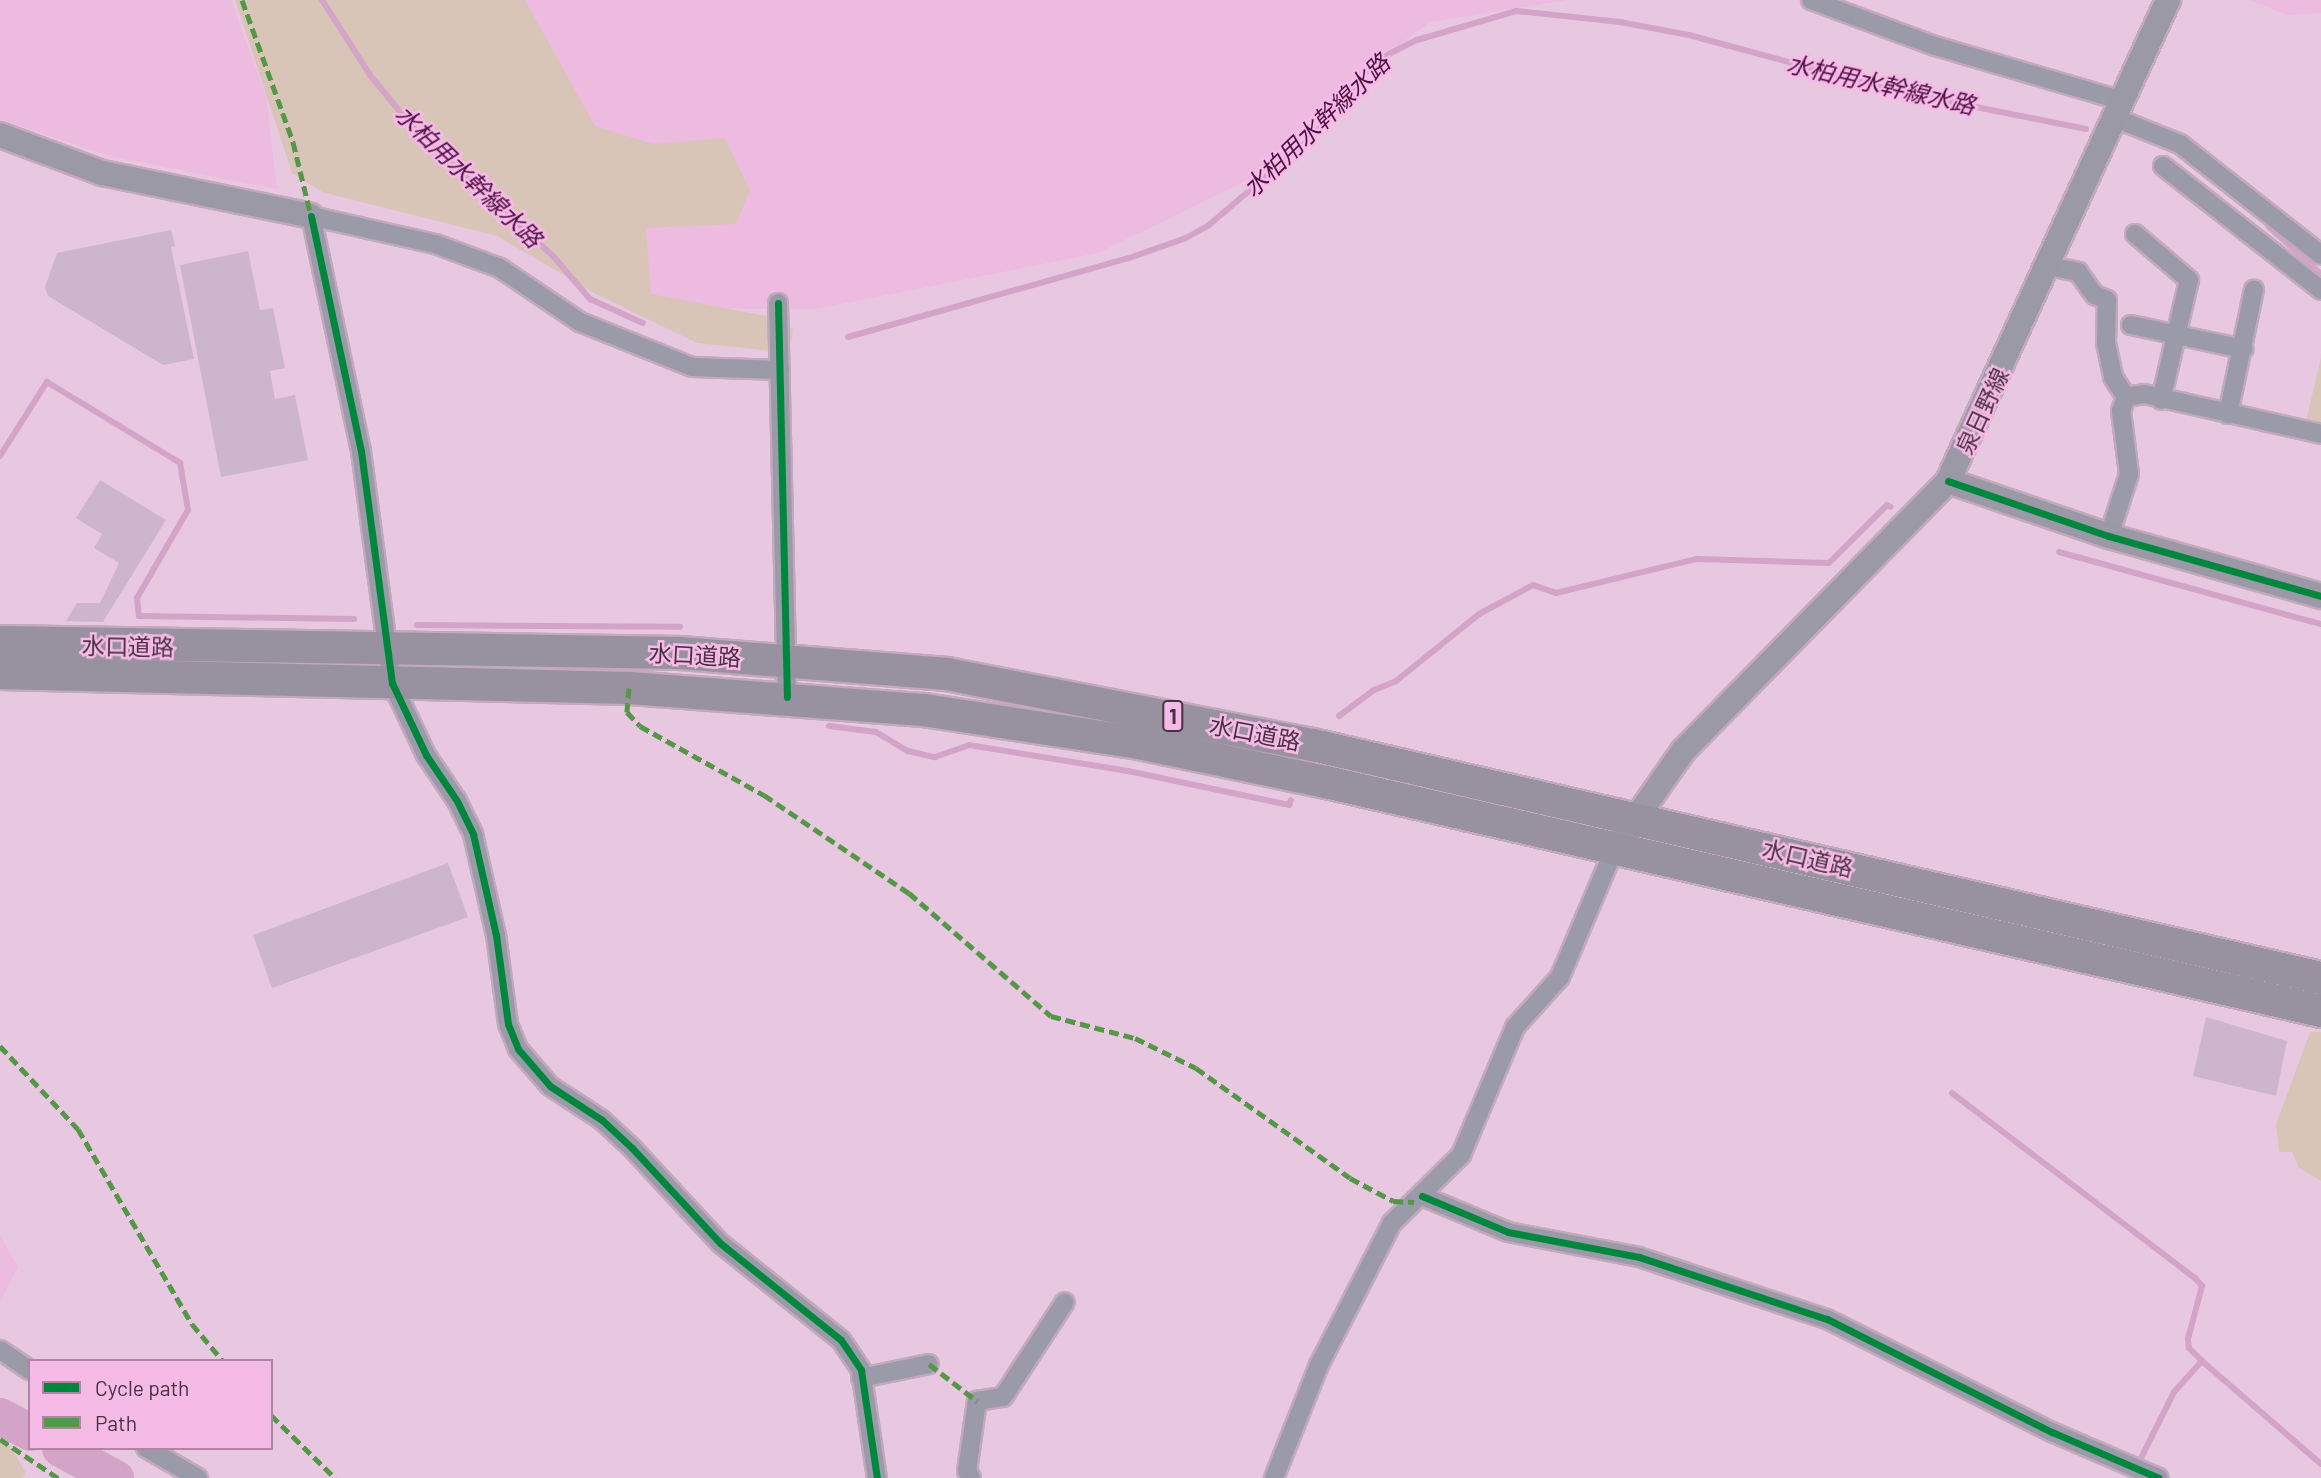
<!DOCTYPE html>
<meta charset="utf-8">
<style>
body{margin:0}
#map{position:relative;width:2321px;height:1478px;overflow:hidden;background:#e8c8e0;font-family:Barlow,"Noto Sans JP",sans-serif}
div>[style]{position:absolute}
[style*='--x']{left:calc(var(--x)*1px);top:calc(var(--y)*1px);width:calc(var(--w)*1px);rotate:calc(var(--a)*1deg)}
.built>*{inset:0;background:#edbae0}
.green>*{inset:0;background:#d9c5b8}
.stream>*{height:6px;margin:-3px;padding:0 3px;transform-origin:3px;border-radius:3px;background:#d4a3c8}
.river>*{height:37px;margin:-18.5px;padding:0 18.5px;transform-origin:18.5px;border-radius:18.5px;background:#d4a3c8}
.building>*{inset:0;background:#cdb6cb}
.roads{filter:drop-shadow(2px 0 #c3a9bc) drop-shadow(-2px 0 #c3a9bc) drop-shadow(0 2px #c3a9bc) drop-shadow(0 -2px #c3a9bc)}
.street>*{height:18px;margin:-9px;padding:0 9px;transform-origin:9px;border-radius:9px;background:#9a9aa8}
.secondary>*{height:24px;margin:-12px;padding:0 12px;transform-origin:12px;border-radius:12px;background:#9c99a7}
.highway>*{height:32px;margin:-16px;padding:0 16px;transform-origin:16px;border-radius:16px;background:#98919f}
.quiet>*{height:5px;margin-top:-2.5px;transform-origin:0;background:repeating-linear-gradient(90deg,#549746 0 10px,transparent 0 15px)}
.cycleway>*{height:7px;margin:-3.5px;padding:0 3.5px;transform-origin:3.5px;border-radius:3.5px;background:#00873e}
span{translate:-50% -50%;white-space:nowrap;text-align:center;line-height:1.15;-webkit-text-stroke:5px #f6bae6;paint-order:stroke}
.shield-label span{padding:2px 5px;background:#f6bae6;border:2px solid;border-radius:5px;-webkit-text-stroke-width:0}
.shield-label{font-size:21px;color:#493143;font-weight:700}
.street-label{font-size:23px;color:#493143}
.water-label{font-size:24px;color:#510e46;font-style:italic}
.legend{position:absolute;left:28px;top:1359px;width:245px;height:91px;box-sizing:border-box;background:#f6bae6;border:2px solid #b183a5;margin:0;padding:9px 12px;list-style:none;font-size:21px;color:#493143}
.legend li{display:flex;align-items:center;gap:14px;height:35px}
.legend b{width:35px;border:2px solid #b183a5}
</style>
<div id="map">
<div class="built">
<div style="clip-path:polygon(0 0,231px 0,266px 96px,277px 189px,113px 157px,0 119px)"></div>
<div style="clip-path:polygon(511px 0,1567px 0,1430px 22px,1329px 97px,1256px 176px,1098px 253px,816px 309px,650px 308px)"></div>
<div style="clip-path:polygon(2249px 0,2321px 0,2321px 13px,2287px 15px)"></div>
<div style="clip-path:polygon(0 1235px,18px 1267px,0 1303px)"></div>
</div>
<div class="green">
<div style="clip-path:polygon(235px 0,525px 0,595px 126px,653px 144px,725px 138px,750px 190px,736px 224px,646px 228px,651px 294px,766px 316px,793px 329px,789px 353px,697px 343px,596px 294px,497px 236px,322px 192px,292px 173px)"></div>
<div style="clip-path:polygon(2321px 357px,2321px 424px,2306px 421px)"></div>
<div style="clip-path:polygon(2310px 1032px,2321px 1032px,2321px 1181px,2299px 1168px,2292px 1152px,2279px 1152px,2276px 1124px)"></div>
<div style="clip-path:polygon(0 1430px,26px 1473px,21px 1478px,0 1478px)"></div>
</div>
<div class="stream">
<div style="--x:322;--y:0;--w:89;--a:57.4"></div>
<div style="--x:370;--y:75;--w:76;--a:50.9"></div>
<div style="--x:418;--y:134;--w:182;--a:42.1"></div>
<div style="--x:553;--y:256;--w:57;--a:49.3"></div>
<div style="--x:590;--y:299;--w:58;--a:24.4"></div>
<div style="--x:2269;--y:227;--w:70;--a:42.1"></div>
<div style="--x:848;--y:337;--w:292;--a:-15.7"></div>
<div style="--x:1129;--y:258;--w:60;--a:-19.3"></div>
<div style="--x:1186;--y:238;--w:26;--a:-29"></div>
<div style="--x:1209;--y:225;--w:135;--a:-40.5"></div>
<div style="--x:1312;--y:137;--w:83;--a:-50.4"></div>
<div style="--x:1365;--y:73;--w:31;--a:-38"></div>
<div style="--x:1389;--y:54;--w:31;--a:-27"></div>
<div style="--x:1417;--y:40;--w:103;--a:-16.3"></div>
<div style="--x:1516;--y:11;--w:105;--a:6"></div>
<div style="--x:1620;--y:22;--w:70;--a:10.7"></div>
<div style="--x:1689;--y:35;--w:209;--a:15.2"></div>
<div style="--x:1891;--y:90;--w:199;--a:11.3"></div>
<div style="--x:0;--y:456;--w:88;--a:-57.6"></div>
<div style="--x:47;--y:382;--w:156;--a:31.3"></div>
<div style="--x:180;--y:463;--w:48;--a:80.3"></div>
<div style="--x:188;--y:510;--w:102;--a:120.1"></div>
<div style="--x:137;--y:598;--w:18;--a:84"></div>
<div style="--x:139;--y:616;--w:215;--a:0.8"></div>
<div style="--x:2059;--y:552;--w:272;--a:15.4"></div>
<div style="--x:417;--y:625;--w:263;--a:0.4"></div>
<div style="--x:1339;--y:716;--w:44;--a:-36.6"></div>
<div style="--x:1374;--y:690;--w:24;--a:-22"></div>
<div style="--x:1396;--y:681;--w:107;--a:-38.9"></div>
<div style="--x:1479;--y:614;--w:61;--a:-28.2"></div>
<div style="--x:1533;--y:585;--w:24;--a:19"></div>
<div style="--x:1556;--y:593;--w:145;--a:-13.6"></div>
<div style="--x:1697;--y:559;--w:132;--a:1.7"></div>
<div style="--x:1829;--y:563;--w:82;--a:-45"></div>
<div style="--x:1887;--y:505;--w:4;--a:27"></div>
<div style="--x:829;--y:726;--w:47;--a:7.3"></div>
<div style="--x:876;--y:732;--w:37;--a:31"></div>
<div style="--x:908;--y:751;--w:28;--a:13"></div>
<div style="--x:935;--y:757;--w:36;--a:-19"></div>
<div style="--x:969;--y:745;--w:161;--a:9.3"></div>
<div style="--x:1128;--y:771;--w:165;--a:11.9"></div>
<div style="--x:1289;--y:805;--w:5;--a:-68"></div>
<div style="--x:1952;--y:1093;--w:305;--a:37.3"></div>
<div style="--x:2195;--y:1278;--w:11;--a:49"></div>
<div style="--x:2202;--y:1286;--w:55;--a:104.8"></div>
<div style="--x:2188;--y:1339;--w:9;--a:84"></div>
<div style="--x:2189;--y:1348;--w:18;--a:45"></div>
<div style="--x:2137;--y:1466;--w:83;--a:-63.4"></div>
<div style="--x:2174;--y:1392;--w:42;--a:-47.9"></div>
<div style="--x:2202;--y:1361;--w:157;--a:40.9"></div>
</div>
<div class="river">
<div style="--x:0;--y:1416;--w:34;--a:28"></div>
<div style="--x:60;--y:1448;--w:63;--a:28.6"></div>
</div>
<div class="building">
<div style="clip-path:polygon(171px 230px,175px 246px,171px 247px,194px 359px,163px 365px,48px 296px,45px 287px,57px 253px)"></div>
<div style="clip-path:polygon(248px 251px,260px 310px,273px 308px,285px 368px,270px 371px,275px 399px,295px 395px,308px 460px,221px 477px,180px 265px)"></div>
<div style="clip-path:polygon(100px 480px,166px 520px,103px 622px,66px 621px,77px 603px,100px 603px,119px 563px,94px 548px,102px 534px,76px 518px)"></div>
<div style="clip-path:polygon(448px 863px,468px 917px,272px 988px,253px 935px)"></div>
<div style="clip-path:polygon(2206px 1017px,2287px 1041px,2276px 1096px,2193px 1076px)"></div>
</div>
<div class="roads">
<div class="street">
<div style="--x:1811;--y:0;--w:132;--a:20.4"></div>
<div style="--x:1935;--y:46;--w:196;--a:16.3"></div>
<div style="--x:2115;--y:118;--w:70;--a:21.8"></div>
<div style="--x:2180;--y:144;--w:179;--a:38.2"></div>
<div style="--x:2163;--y:166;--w:201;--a:38.1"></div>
<div style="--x:2135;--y:234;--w:71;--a:40.4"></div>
<div style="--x:2189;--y:280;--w:123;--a:103.1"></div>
<div style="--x:2048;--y:266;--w:31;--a:11"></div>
<div style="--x:2078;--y:272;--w:29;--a:54"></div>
<div style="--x:2095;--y:295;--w:13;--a:23"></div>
<div style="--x:2107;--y:300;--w:43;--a:91.3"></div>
<div style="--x:2106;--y:343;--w:35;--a:78"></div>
<div style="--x:2113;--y:377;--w:24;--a:57"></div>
<div style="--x:778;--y:303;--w:394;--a:88.7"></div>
<div style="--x:2131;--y:325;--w:115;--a:12.1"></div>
<div style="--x:780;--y:370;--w:88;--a:-178"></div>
<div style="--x:692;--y:367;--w:121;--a:-158.1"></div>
<div style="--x:580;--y:322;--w:97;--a:-146"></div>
<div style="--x:500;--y:268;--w:69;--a:-159.7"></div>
<div style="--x:435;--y:244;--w:127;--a:-167.3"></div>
<div style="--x:311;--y:216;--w:240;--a:78"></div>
<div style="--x:361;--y:451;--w:234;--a:82.4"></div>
<div style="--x:392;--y:683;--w:80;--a:64.7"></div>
<div style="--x:426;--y:755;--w:55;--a:56"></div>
<div style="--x:457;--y:801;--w:37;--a:64"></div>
<div style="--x:473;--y:834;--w:104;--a:77.2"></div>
<div style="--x:496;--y:935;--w:90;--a:82.3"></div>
<div style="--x:508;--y:1024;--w:27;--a:68"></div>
<div style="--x:518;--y:1049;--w:49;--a:49.1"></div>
<div style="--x:550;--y:1086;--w:62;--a:33.2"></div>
<div style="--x:602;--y:1120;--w:41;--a:43"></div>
<div style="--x:632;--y:1148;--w:129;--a:47.2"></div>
<div style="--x:720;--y:1243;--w:155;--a:38.7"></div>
<div style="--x:841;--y:1340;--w:36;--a:56"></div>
<div style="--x:861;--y:1370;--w:109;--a:81.6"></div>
<div style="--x:2228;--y:414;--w:127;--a:-78.2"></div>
<div style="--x:2109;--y:536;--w:65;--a:-72.1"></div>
<div style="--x:2129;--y:474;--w:64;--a:-97.2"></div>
<div style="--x:2121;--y:411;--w:15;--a:-70"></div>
<div style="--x:2126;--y:397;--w:18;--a:-9"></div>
<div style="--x:2144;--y:394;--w:181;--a:12.7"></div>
<div style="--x:1422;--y:1196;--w:93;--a:22.7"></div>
<div style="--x:1508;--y:1232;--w:133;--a:10.8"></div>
<div style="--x:1639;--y:1257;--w:198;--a:18.3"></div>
<div style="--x:1827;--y:1319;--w:252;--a:26.7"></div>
<div style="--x:2052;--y:1432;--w:116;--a:23.3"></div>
<div style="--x:0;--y:1350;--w:36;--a:34"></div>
<div style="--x:861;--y:1378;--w:69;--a:-11.6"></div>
<div style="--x:146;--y:1448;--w:60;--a:30"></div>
<div style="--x:971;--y:1478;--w:8;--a:-120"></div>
<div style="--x:967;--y:1471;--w:71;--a:-81.9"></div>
<div style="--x:977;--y:1401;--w:26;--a:-9"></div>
<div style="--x:1003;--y:1397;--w:113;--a:-56.9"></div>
<div style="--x:1274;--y:1478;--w:122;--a:-68.3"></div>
<div style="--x:1319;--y:1365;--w:160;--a:-62.8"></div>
<div style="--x:1392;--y:1223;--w:97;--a:-44.6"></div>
<div style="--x:1461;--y:1155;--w:139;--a:-67.1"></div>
<div style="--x:1515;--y:1027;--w:67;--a:-48"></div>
<div style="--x:1560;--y:977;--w:138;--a:-67"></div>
</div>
<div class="secondary">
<div style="--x:0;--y:135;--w:109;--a:20.4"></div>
<div style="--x:102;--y:173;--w:213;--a:11.6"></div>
<div style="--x:1948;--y:481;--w:170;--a:18.9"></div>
<div style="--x:2109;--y:536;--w:220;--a:15.8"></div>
<div style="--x:1614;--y:850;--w:121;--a:-55.1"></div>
<div style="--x:1683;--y:751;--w:378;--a:-45.5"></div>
<div style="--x:1948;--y:481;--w:529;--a:-65.42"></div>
</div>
<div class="highway">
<div style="--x:0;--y:642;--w:680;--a:0.93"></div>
<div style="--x:680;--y:653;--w:268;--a:4.5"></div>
<div style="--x:947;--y:674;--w:373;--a:11"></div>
<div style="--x:1313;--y:745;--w:1035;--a:13.02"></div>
<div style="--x:0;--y:673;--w:629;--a:1.37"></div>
<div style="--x:629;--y:688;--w:296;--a:4.3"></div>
<div style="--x:924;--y:710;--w:218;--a:8.7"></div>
<div style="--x:1139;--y:743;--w:191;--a:11.8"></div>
<div style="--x:1326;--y:782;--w:1021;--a:12.96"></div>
</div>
</div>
<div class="quiet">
<div style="--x:242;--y:0;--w:151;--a:70.2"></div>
<div style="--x:293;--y:142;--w:76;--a:76.3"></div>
<div style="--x:629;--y:688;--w:24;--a:95"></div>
<div style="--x:627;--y:712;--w:19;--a:47"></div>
<div style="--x:640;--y:726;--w:142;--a:29.1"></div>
<div style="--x:764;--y:795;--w:175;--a:34.1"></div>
<div style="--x:909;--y:893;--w:188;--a:40.9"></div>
<div style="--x:1051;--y:1016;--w:87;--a:14.7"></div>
<div style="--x:1135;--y:1038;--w:68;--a:26.2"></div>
<div style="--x:1196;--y:1068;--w:189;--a:35.5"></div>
<div style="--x:1350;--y:1178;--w:49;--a:28.1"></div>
<div style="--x:1393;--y:1201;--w:21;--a:3"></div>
<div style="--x:0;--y:1046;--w:114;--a:46.8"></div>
<div style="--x:78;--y:1129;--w:226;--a:59.7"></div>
<div style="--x:192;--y:1324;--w:48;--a:50"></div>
<div style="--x:929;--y:1364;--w:61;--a:37.6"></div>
<div style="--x:271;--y:1415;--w:90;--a:44.5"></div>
<div style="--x:0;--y:1439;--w:70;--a:33.9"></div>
</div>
<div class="cycleway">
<div style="--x:311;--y:216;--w:240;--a:78"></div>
<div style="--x:361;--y:451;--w:234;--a:82.4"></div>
<div style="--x:392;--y:683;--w:80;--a:64.7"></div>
<div style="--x:426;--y:755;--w:55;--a:56"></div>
<div style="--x:457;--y:801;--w:37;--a:64"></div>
<div style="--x:473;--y:834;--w:104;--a:77.2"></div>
<div style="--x:496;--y:935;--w:90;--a:82.3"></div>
<div style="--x:508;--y:1024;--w:27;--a:68"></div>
<div style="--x:518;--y:1049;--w:49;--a:49.1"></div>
<div style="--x:550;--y:1086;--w:62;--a:33.2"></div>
<div style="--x:602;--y:1120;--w:41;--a:43"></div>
<div style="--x:632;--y:1148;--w:129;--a:47.2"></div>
<div style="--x:720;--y:1243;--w:155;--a:38.7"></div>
<div style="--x:841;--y:1340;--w:36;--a:56"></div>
<div style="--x:861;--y:1370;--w:109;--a:81.6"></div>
<div style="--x:778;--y:303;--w:394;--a:88.7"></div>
<div style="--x:1948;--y:481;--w:170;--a:18.9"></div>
<div style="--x:2109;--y:536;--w:220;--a:15.8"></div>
<div style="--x:1422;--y:1196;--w:93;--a:22.7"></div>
<div style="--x:1508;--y:1232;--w:133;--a:10.8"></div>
<div style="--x:1639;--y:1257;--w:198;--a:18.3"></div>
<div style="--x:1827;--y:1319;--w:252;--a:26.7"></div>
<div style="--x:2052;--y:1432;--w:116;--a:23.3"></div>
</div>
<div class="shield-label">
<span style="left:1173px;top:716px">1</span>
</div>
<div class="street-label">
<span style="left:1982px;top:411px;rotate:-65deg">泉日野線</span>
<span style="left:128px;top:646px;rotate:1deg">水口道路</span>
<span style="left:695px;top:655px;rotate:3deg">水口道路</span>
<span style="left:1255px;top:733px;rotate:11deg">水口道路</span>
<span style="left:1808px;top:858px;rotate:13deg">水口道路</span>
</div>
<div class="water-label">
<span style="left:1881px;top:84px;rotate:13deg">水柏用水幹線水路</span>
<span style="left:1316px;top:125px;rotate:-44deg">水柏用水幹線水路</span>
<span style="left:469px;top:176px;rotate:44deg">水柏用水幹線水路</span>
</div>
<ul class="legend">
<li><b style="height:9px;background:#00873e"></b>Cycle path</li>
<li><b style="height:9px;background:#549746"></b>Path</li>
</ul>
</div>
